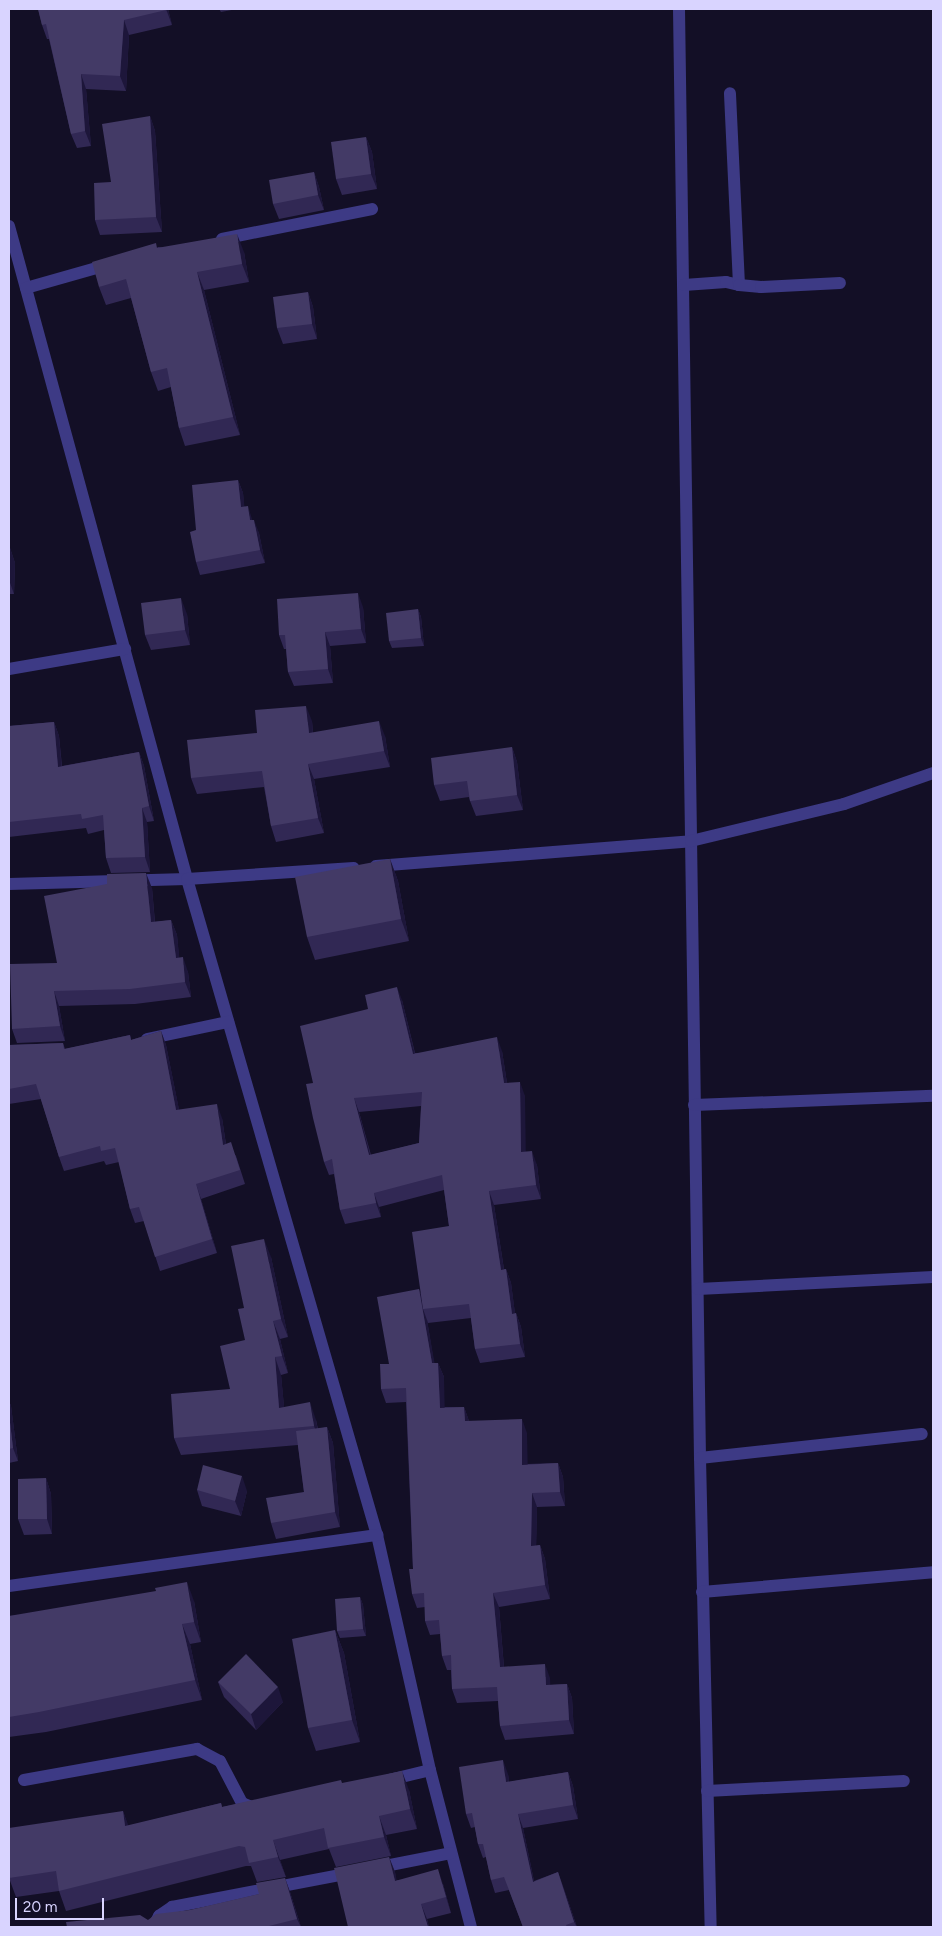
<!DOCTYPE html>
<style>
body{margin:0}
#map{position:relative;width:942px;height:1936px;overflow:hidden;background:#130f26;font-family:Figtree,sans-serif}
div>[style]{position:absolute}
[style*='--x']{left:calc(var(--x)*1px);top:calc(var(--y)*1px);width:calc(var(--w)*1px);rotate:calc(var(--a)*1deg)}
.minor>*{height:12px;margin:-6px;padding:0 6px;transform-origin:6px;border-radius:6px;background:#3d3a85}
.wall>*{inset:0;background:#312854}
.shaded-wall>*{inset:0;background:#1d163a}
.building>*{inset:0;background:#433a66}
span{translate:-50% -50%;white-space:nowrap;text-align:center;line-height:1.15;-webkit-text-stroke:4px #130f26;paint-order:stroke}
.frame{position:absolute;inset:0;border:10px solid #d9d4ff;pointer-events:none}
.scale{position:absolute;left:15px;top:1898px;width:89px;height:22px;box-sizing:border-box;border:2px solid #d9d4ff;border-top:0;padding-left:6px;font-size:15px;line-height:18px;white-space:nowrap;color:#d9d4ff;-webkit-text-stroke:4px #130f26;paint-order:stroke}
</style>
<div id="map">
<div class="minor">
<div style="--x:679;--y:9;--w:1449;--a:89.17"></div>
<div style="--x:700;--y:1458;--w:469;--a:88.7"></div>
<div style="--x:9;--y:226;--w:677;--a:74.75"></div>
<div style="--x:187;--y:879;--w:683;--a:73.85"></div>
<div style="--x:377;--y:1535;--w:241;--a:77.3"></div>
<div style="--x:430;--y:1770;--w:162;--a:75.4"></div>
<div style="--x:222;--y:239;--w:153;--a:-11.3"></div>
<div style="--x:684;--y:285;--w:42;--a:-4.1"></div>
<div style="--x:726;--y:282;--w:13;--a:13"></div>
<div style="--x:739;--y:285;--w:192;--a:-92.7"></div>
<div style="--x:739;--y:285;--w:22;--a:5"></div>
<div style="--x:761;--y:287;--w:79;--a:-2.9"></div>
<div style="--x:26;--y:288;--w:87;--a:-15.9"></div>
<div style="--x:9;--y:669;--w:118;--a:-9.8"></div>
<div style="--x:376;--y:866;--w:316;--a:-4.5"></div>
<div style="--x:691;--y:841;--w:157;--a:-13.6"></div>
<div style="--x:844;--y:804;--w:94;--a:-19.2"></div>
<div style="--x:9;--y:884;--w:178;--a:-1.6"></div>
<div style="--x:187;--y:879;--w:167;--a:-3.8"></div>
<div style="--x:147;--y:1039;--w:83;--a:-11.9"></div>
<div style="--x:694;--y:1105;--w:239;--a:-2.2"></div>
<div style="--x:698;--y:1289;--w:235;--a:-2.9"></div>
<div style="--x:700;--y:1458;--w:223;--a:-6.2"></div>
<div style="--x:9;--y:1586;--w:372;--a:-7.9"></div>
<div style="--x:702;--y:1592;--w:232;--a:-4.9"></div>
<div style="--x:24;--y:1780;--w:176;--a:-10.2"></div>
<div style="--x:197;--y:1749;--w:26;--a:28"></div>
<div style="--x:220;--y:1761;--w:47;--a:62.4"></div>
<div style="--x:242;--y:1803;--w:16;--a:22"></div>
<div style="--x:389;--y:1780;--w:42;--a:-13.7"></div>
<div style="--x:707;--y:1791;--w:197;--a:-2.9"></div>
<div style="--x:375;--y:1868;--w:77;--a:-11.2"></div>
<div style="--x:153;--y:1927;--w:13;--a:-61"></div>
<div style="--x:159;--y:1916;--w:16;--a:-35"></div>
<div style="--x:172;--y:1907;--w:181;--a:-10.8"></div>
</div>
<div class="wall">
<div style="clip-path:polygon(38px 9px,168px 9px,172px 25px,129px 35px,126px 91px,86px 89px,91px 146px,77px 148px,71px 134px,49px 39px,47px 39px,42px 25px)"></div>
<div style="clip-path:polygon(219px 9px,237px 9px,221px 12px)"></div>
<div style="clip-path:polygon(150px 116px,155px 131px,162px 232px,100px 235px,95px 220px,111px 182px)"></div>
<div style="clip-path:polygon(366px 137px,372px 152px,377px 189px,342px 195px,336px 179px)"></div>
<div style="clip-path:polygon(314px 172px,319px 187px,324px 210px,279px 219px,273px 204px)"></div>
<div style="clip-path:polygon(158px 247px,244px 252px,249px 282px,204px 290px,240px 435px,185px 446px,179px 428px,171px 387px,158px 391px,151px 372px,131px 298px,106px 305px,99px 287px)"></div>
<div style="clip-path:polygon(308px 292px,313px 307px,317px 339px,283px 344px,277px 328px)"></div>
<div style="clip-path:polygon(238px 480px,243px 493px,244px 506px,259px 533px,265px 563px,200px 575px,196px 562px,196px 530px)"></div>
<div style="clip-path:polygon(9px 548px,10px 548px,15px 563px,14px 594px,9px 594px)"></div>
<div style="clip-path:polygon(363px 607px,366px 643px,330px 646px,333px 683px,294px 686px,288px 672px,286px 649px,284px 649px,279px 635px)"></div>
<div style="clip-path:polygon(418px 609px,421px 617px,424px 646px,392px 648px,389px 641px)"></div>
<div style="clip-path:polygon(187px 614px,190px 645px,151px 650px,145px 635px)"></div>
<div style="clip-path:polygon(312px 721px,313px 733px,385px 736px,390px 767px,314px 779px,324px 833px,276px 842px,271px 826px,264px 787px,197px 794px,191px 778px,257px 733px)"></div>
<div style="clip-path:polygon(54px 722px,59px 736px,62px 766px,139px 752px,144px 766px,154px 821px,147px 822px,150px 872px,111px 873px,106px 858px,104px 830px,88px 834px,86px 828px,9px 837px,9px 726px)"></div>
<div style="clip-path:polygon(512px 747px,517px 762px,523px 810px,476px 816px,470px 801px,469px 797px,440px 801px,434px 785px)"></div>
<div style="clip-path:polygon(390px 859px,398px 881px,409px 941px,315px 960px,307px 937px)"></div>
<div style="clip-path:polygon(152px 888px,155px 922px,171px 920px,177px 935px,179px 958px,188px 972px,191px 997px,135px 1004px,59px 1006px,65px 1041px,17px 1043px,12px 1029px,57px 963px)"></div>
<div style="clip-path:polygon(evenodd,402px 1000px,415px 1053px,502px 1051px,507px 1083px,525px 1096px,525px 1152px,537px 1165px,541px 1199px,494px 1205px,504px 1269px,506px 1269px,511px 1283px,515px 1314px,516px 1313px,521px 1327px,525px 1357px,480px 1363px,475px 1349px,471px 1318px,428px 1323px,427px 1320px,434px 1363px,438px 1363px,444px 1377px,444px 1407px,464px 1407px,469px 1421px,527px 1433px,527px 1464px,558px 1463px,563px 1477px,565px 1506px,537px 1507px,536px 1546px,540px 1545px,545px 1559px,550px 1599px,499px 1607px,504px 1667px,550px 1678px,550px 1685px,567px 1684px,572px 1698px,574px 1734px,505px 1740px,500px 1726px,498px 1701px,457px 1703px,452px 1689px,451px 1670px,447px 1670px,442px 1656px,440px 1634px,430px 1635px,425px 1621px,425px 1607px,417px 1608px,412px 1594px,413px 1569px,406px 1402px,386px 1403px,381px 1389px,389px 1364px,419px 1289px,421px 1295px,449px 1226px,444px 1190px,379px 1207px,381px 1217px,345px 1224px,340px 1210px,334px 1174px,329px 1175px,324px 1162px,368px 1009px,402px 1000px,421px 1106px,419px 1143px,371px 1155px,359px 1112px,421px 1106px)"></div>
<div style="clip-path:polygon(161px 1031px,166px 1045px,179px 1110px,222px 1118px,226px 1144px,236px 1156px,245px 1184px,201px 1199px,217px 1253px,160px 1271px,144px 1221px,135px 1223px,130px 1209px,119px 1162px,106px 1165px,104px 1161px,64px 1171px,59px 1157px,41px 1099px,9px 1104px,9px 1045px,63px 1043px,65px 1049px,130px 1035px,131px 1040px)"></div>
<div style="clip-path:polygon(271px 1257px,288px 1337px,280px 1339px,288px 1373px,281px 1375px,284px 1407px,316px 1420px,318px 1429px,327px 1427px,333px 1443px,340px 1527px,276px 1539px,271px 1523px,304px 1492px,298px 1445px,181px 1455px,174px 1438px,230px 1389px)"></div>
<div style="clip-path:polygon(9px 1401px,11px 1406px,18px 1461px,9px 1463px)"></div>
<div style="clip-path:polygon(46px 1478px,51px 1494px,52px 1534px,24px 1535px,18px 1519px)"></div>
<div style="clip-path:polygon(197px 1490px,247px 1491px,241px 1516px,202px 1506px)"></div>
<div style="clip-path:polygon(360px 1597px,363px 1605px,366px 1636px,340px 1638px,337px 1631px)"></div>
<div style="clip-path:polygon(194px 1601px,201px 1642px,190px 1644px,202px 1700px,46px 1732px,9px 1737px,9px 1616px)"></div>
<div style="clip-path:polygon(335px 1630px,344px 1653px,360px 1742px,316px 1751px,308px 1728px)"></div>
<div style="clip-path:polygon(218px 1682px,283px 1702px,256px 1730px,224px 1697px)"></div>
<div style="clip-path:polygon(568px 1772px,573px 1786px,578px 1819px,523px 1828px,534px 1881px,558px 1872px,577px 1927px,523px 1927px,509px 1890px,495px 1893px,491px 1880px,486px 1857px,483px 1858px,478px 1844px,475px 1827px,471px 1828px,466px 1814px,508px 1774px,509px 1782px)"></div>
<div style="clip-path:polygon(342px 1783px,409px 1790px,417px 1829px,386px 1835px,391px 1856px,336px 1867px,329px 1849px,280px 1860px,286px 1877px,257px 1882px,251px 1866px,246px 1866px,66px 1911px,59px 1891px,16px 1897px,9px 1878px,123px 1811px,128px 1826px,221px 1803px,222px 1807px)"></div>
<div style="clip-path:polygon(389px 1857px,395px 1872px,396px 1880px,443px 1884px,451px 1913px,427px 1919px,429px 1927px,348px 1927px)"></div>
<div style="clip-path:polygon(285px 1878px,290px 1892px,301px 1927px,67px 1927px,148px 1920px,259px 1894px)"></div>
</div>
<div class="shaded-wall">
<div style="clip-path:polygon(166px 9px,168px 9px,172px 25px)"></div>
<div style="clip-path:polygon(124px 20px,129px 35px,126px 91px,120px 76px)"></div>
<div style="clip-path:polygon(81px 74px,86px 89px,91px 146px,85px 131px)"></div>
<div style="clip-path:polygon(150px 116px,155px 131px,162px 232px,156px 217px)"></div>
<div style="clip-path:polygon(366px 137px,372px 152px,377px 189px,371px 174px)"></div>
<div style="clip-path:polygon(314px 172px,319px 187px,324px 210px,318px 195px)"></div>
<div style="clip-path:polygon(237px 234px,244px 252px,249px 282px,242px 264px)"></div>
<div style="clip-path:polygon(197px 272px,204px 290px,240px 435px,233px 417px)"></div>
<div style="clip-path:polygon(308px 292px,313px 307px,317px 339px,312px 324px)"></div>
<div style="clip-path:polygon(238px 480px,243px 493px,246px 520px,241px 507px)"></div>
<div style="clip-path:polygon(248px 506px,252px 519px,255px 534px,250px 520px)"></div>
<div style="clip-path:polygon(254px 520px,259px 533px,265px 563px,260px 550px)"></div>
<div style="clip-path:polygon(10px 548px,15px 563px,14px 594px,9px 580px)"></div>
<div style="clip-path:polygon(358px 593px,363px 607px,366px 643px,361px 629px)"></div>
<div style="clip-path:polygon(181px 598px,187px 614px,190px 645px,185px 630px)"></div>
<div style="clip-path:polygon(418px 609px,421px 617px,424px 646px,421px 638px)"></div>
<div style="clip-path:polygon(325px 632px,330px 646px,333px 683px,328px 669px)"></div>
<div style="clip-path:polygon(306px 706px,312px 721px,314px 749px,309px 733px)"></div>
<div style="clip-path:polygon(379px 721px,385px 736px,390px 767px,384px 751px)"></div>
<div style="clip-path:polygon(54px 722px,59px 736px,63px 782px,58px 767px)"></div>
<div style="clip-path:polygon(512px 747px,517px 762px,523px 810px,517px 795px)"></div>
<div style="clip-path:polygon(139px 752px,144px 766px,154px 821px,149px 806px)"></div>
<div style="clip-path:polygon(308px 764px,314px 779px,324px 833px,318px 818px)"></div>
<div style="clip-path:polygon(142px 808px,147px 822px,150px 872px,145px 857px)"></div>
<div style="clip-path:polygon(390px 859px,398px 881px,409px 941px,401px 919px)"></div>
<div style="clip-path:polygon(146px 873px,152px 888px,156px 937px,151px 922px)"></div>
<div style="clip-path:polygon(171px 920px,177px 935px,181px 973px,176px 958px)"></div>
<div style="clip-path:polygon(183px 957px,188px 972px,191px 997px,185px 982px)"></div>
<div style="clip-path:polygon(397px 987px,402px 1000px,418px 1067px,413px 1054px)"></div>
<div style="clip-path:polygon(54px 991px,59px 1006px,65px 1041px,60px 1026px)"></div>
<div style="clip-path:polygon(161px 1031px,166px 1045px,182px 1124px,176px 1110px)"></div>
<div style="clip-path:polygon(497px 1037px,502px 1051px,509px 1096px,504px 1083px)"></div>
<div style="clip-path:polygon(520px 1082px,525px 1096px,526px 1166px,521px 1152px)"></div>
<div style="clip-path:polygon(354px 1098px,359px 1112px,374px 1169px,369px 1155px)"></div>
<div style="clip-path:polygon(217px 1104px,222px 1118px,228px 1159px,223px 1145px)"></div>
<div style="clip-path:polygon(532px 1151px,537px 1165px,541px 1199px,536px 1185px)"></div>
<div style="clip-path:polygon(196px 1184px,201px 1199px,217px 1253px,212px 1239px)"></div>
<div style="clip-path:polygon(489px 1191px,494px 1205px,506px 1283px,501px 1270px)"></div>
<div style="clip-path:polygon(374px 1193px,379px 1207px,381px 1217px,376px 1203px)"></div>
<div style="clip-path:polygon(264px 1239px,271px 1257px,288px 1337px,281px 1319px)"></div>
<div style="clip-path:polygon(506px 1269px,511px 1283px,517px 1328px,512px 1314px)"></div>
<div style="clip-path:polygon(419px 1289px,424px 1303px,423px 1309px,427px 1320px,437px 1377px,432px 1363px)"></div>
<div style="clip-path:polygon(516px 1313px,521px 1327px,525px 1357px,520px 1344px)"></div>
<div style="clip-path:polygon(273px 1321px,280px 1339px,288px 1373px,282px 1356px)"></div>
<div style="clip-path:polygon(275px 1357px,281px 1375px,286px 1426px,279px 1408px)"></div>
<div style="clip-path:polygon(438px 1363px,444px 1377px,445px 1422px,440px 1408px)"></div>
<div style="clip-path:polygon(9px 1401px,11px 1406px,18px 1461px,13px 1448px,9px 1414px)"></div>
<div style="clip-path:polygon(310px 1402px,316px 1420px,320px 1443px,314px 1426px)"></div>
<div style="clip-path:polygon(464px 1407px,469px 1421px,465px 1421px)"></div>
<div style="clip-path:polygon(522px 1419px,527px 1433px,528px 1479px,522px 1465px)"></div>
<div style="clip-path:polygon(327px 1427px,333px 1443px,340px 1527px,335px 1512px)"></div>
<div style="clip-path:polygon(558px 1463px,563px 1477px,565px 1506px,560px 1492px)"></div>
<div style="clip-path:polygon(242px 1476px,247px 1491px,241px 1516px,235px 1501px)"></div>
<div style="clip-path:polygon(46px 1478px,51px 1494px,52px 1534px,47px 1519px)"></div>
<div style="clip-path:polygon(532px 1493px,537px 1507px,536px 1560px,531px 1546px)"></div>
<div style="clip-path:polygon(540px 1545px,545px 1559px,550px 1599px,545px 1585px)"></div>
<div style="clip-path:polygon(187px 1582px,194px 1601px,201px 1642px,194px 1622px)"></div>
<div style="clip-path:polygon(493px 1593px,499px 1607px,505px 1681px,500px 1667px)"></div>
<div style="clip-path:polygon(360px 1597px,363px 1605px,366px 1636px,363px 1629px)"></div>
<div style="clip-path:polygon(182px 1624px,190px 1644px,202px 1700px,195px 1680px)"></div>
<div style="clip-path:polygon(335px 1630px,344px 1653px,360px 1742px,352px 1720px)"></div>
<div style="clip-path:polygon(545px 1664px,550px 1678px,551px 1699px,546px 1685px)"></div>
<div style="clip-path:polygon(567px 1684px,572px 1698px,574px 1734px,569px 1720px)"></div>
<div style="clip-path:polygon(278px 1687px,283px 1702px,256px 1730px,251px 1714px)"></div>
<div style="clip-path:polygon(503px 1760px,508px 1774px,511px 1796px,506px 1782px)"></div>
<div style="clip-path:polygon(402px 1771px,409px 1790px,417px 1829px,410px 1809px)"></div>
<div style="clip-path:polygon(568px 1772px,573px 1786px,578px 1819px,573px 1805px)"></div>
<div style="clip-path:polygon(123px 1811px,130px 1830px,125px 1826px)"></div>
<div style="clip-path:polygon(518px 1814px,523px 1828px,537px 1895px,533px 1882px)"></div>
<div style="clip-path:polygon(379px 1816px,386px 1835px,391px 1856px,384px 1837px)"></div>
<div style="clip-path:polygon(273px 1840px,280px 1860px,286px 1877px,278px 1857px)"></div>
<div style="clip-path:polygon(389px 1857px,395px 1872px,400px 1896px,395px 1881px)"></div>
<div style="clip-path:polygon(438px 1869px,443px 1884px,451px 1913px,446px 1897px)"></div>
<div style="clip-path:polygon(558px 1872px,563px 1886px,577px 1927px,574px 1922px)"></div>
<div style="clip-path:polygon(285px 1878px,290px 1892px,301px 1927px,297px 1919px)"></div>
<div style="clip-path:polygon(421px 1904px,427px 1919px,429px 1927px,428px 1927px)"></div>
</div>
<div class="building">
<div style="clip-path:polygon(38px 9px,166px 9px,166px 10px,124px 20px,120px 76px,81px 74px,85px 131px,71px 134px,46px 24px,42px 25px)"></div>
<div style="clip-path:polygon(150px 116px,156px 217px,95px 220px,94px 183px,111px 182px,102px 124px)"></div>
<div style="clip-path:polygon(366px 137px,371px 174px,336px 179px,331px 142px)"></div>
<div style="clip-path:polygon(314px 172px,318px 195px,273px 204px,269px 180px)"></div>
<div style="clip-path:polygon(237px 234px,242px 264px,197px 272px,233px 417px,179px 428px,167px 368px,151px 372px,126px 279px,99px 287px,92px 262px,156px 243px,157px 248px)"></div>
<div style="clip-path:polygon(308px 292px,312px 324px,277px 328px,273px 297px)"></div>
<div style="clip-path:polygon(238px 480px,241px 507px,248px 506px,250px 520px,254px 520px,260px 550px,196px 562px,190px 532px,196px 530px,192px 485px)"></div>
<div style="clip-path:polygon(9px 548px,10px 548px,9px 566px)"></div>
<div style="clip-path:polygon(358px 593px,361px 629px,325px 632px,328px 669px,288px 672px,285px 635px,279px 635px,277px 599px)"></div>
<div style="clip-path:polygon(181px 598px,185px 630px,145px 635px,141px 603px)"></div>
<div style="clip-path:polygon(418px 609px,421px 638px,389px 641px,386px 613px)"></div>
<div style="clip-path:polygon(306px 706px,309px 733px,379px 721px,384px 751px,308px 764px,318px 818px,271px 826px,262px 771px,191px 778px,187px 740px,257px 733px,255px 710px)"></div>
<div style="clip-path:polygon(54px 722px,58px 767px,139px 752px,149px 806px,142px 808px,145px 857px,106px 858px,103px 815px,82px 819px,81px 814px,9px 822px,9px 726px)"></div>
<div style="clip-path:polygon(512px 747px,517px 795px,470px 801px,467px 781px,434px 785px,431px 758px)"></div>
<div style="clip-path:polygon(390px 859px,401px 919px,307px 937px,295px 877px)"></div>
<div style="clip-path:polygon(146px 873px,151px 922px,171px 920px,176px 958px,183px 957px,185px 982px,130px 989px,54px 991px,60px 1026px,12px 1029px,10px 964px,57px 963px,44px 896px,107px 884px,107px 874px)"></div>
<div style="clip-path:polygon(evenodd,397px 987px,413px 1054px,497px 1037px,504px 1083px,520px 1082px,521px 1152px,532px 1151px,536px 1185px,489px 1191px,501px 1270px,506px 1269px,512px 1314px,516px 1313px,520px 1344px,475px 1349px,469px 1304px,423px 1309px,412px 1232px,449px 1226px,442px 1175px,374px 1193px,376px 1203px,340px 1210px,332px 1159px,324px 1162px,313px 1118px,306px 1084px,313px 1083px,300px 1026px,368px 1009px,365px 995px,397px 987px,422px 1092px,419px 1143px,369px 1155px,354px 1098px,422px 1092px)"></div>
<div style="clip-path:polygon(161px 1031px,176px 1110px,217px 1104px,223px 1145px,231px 1142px,240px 1170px,196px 1184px,212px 1239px,155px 1257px,139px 1207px,130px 1209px,115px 1148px,101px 1151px,100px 1146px,59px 1157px,36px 1084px,9px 1089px,9px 1045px,63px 1043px,64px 1049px,130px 1035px,131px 1040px)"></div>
<div style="clip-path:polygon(264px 1239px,281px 1319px,273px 1321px,282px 1356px,275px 1357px,279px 1408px,310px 1402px,314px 1426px,174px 1438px,171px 1394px,230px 1389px,220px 1346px,245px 1340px,238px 1309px,244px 1308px,231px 1246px)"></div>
<div style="clip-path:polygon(419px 1289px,432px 1363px,438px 1363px,440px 1408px,464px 1407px,465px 1421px,522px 1419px,522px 1465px,558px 1463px,560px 1492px,532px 1493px,531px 1546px,540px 1545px,545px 1585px,493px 1593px,500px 1667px,545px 1664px,546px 1685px,567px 1684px,569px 1720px,500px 1726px,497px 1687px,452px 1689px,451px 1655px,442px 1656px,439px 1620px,425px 1621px,424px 1593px,412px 1594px,409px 1569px,413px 1569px,406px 1388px,381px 1389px,380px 1364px,389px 1364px,377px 1297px)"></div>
<div style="clip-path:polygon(9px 1414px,13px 1448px,9px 1449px)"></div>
<div style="clip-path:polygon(327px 1427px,335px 1512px,271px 1523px,266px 1498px,304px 1492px,296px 1431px)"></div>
<div style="clip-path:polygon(203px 1465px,242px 1476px,235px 1501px,197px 1490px)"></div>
<div style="clip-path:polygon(46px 1478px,47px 1519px,18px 1519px,18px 1479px)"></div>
<div style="clip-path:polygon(187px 1582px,194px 1622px,182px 1624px,195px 1680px,39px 1712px,9px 1717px,9px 1616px,156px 1591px,155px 1588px)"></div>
<div style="clip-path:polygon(360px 1597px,363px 1629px,337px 1631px,335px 1599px)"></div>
<div style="clip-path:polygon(335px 1630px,352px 1720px,308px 1728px,292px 1639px)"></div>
<div style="clip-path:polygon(246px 1654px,278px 1687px,251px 1714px,218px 1682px)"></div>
<div style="clip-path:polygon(503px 1760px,506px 1782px,568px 1772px,573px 1805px,518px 1814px,533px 1882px,558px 1872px,574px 1922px,566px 1925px,567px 1927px,523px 1927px,504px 1877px,491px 1880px,483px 1844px,478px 1844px,472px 1813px,466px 1814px,459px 1767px)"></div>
<div style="clip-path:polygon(402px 1771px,410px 1809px,379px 1816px,384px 1837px,328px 1848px,324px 1828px,273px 1840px,278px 1857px,249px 1863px,245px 1847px,239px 1846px,59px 1891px,56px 1871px,9px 1878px,9px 1828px,123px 1811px,125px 1826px,221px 1803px,222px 1807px,341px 1780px,342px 1783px)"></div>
<div style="clip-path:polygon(389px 1857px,395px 1881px,438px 1869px,446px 1897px,421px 1904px,428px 1927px,348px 1927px,334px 1868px)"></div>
<div style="clip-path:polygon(285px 1878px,297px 1919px,265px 1927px,67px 1927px,66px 1922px,140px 1915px,148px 1920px,156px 1914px,190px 1910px,259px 1894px,256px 1883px)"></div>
</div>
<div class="frame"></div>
<div class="scale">20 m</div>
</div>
